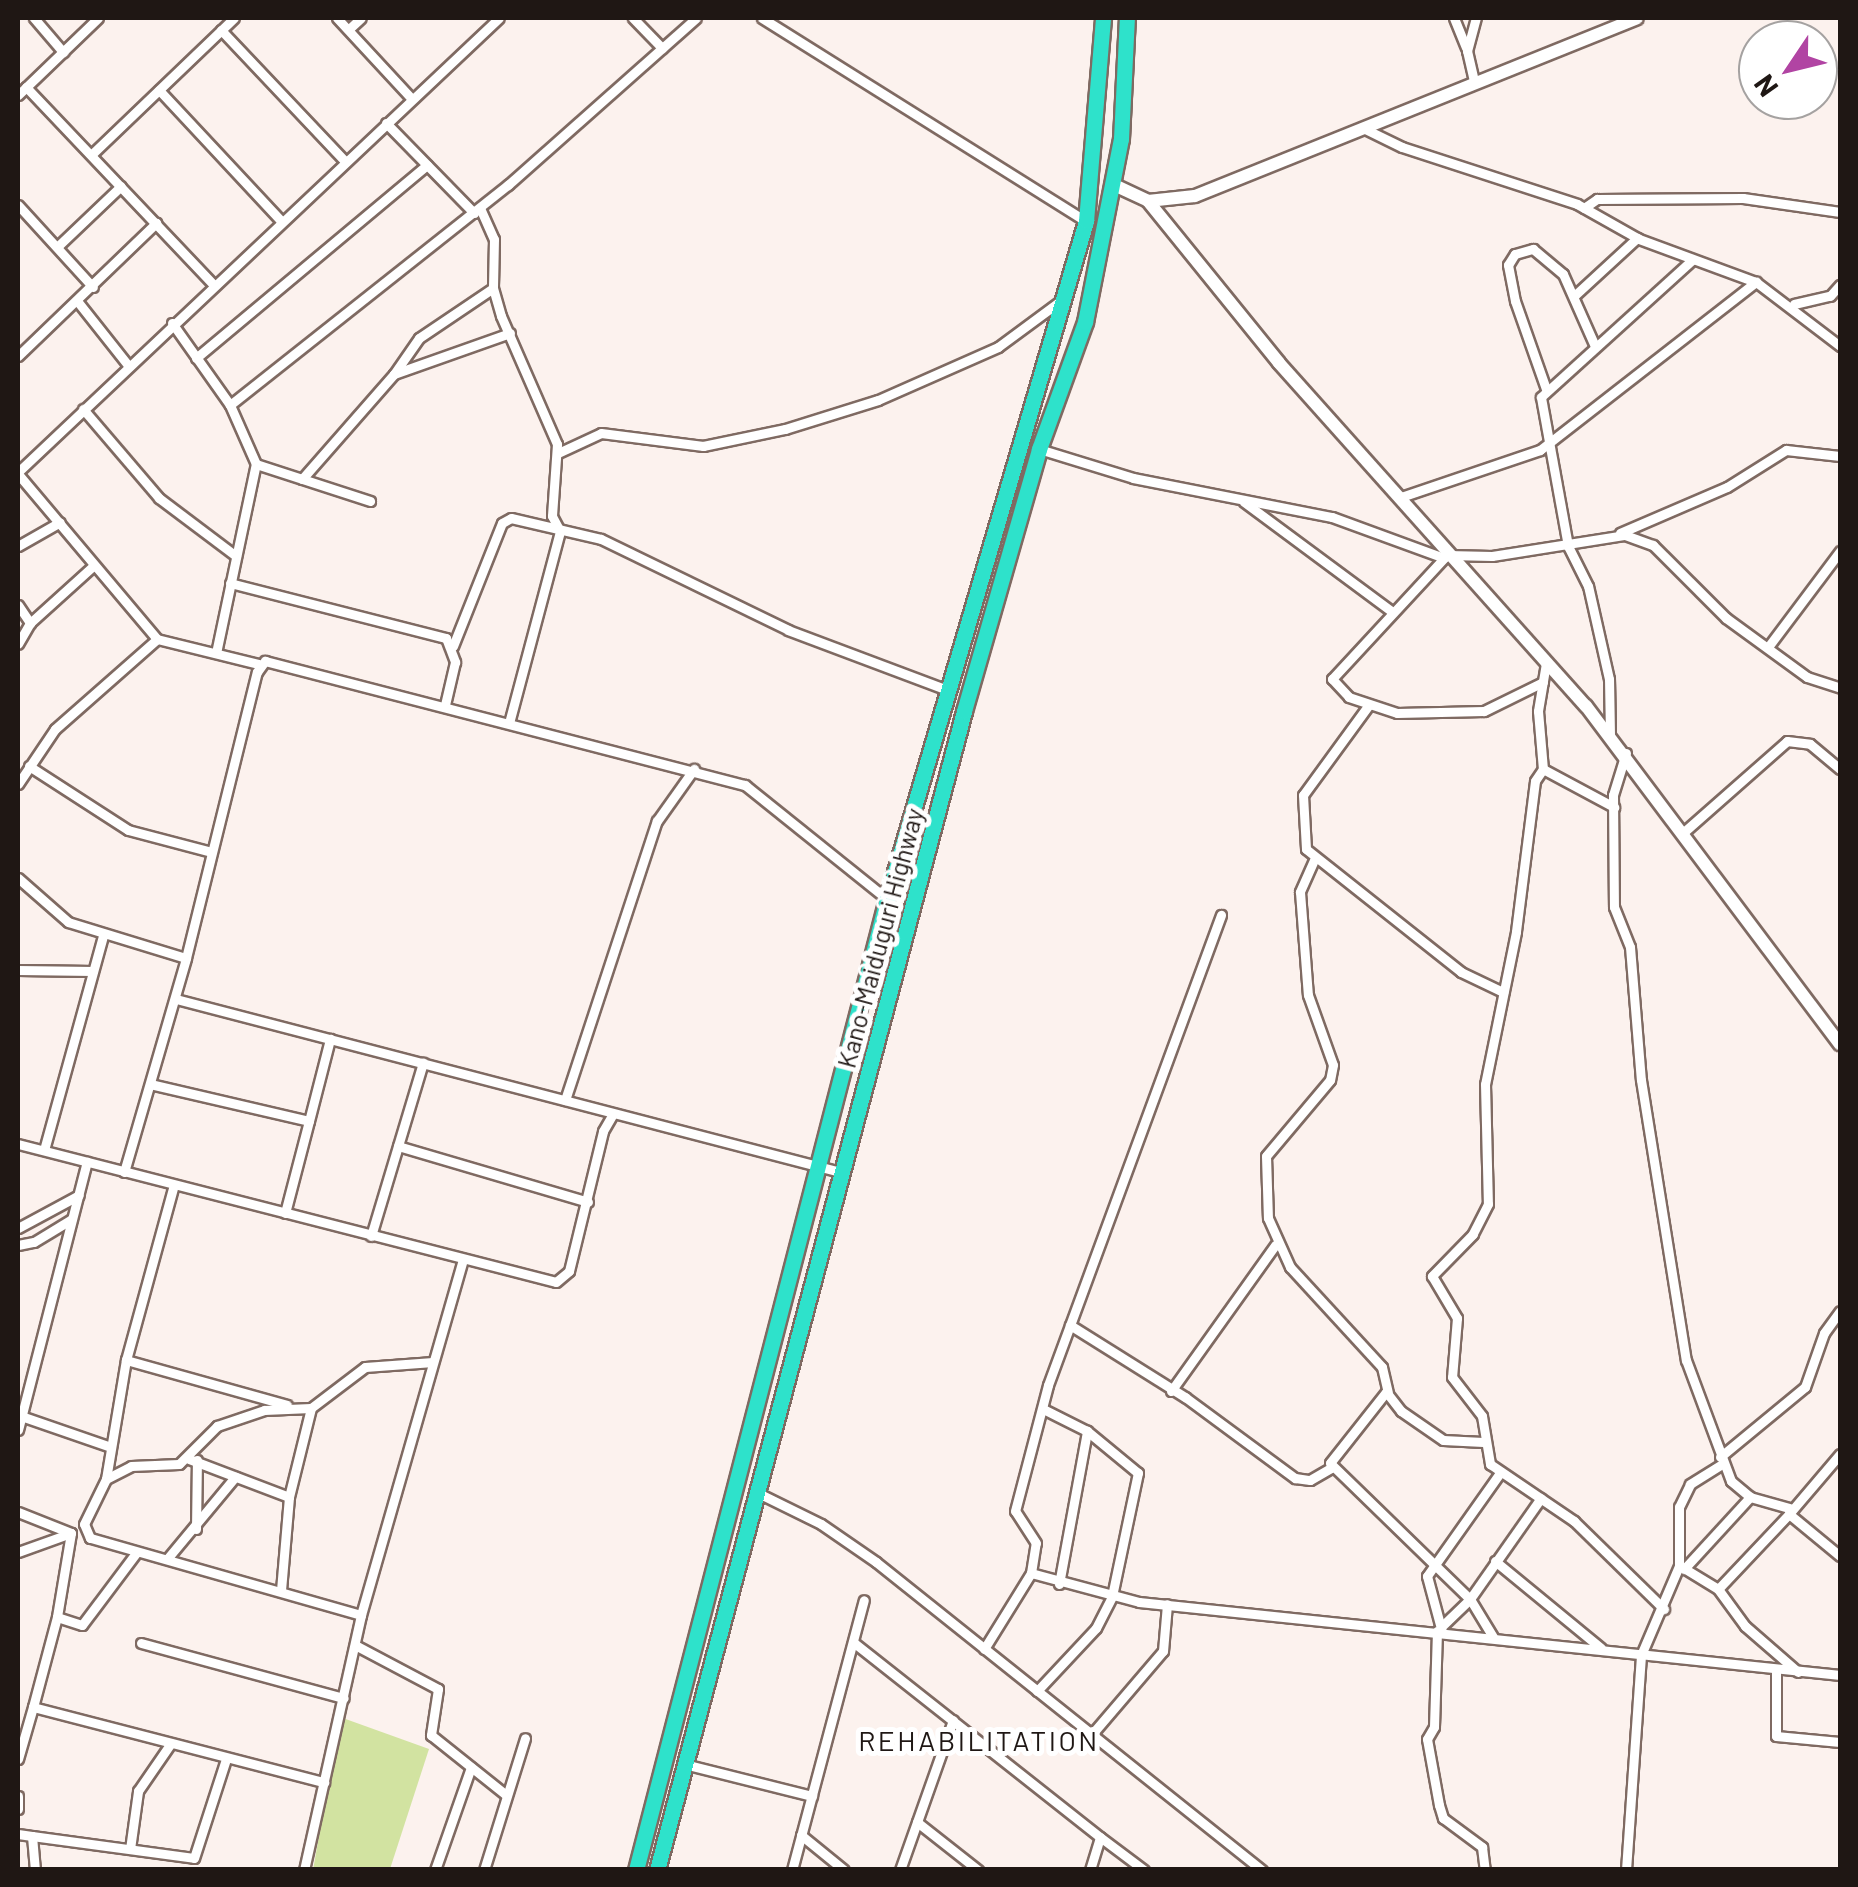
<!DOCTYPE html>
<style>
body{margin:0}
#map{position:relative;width:1858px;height:1887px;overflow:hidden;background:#fcf2ee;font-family:Barlow,sans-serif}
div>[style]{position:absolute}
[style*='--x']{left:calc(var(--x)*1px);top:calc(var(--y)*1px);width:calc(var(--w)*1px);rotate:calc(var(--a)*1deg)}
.green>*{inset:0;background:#d2e3a1}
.roads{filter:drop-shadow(2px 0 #7f6a62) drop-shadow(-2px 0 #7f6a62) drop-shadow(0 2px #7f6a62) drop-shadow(0 -2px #7f6a62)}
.street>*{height:9px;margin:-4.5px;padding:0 4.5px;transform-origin:4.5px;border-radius:4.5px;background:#fff}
.secondary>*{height:12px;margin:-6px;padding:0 6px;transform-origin:6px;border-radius:6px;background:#fff}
.highway>*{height:15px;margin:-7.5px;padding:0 7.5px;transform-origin:7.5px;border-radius:7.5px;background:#2ee2cb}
span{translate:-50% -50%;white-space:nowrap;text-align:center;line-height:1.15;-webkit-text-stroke:10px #fff;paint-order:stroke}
.street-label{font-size:25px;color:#1f1714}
.neighbourhood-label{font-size:28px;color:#1f1714;letter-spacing:2.5px}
.frame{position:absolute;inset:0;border:20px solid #1f1714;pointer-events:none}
.north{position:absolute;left:1738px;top:20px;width:100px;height:100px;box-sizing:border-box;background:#fff;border:2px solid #a5a2a1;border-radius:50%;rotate:235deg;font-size:28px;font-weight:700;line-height:40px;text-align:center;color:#1f1714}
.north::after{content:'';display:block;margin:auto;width:35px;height:45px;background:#b144a3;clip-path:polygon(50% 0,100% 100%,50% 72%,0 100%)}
</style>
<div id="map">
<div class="green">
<div style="clip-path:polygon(340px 1717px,429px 1749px,390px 1869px,313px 1870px)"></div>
</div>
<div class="roads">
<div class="street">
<div style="--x:34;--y:18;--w:45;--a:49.5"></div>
<div style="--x:337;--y:18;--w:110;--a:47.2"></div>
<div style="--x:633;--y:18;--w:42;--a:46"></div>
<div style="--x:762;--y:18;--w:382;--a:32.1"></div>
<div style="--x:1454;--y:18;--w:32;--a:68"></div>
<div style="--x:349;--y:29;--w:16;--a:-43"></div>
<div style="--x:221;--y:30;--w:180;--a:46.6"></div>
<div style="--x:1474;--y:81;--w:31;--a:-103"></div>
<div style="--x:1467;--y:51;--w:34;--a:-75"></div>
<div style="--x:26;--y:87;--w:272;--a:46.5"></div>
<div style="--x:159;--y:90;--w:179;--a:47"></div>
<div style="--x:18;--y:95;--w:111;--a:-43.9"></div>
<div style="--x:386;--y:123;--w:126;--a:45.6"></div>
<div style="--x:1363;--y:128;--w:43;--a:26"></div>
<div style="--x:1402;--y:147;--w:184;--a:18"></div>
<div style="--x:1577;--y:204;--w:71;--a:29.4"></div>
<div style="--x:1639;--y:239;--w:125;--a:20.2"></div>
<div style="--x:1756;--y:282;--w:106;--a:37.3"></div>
<div style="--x:91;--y:155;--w:198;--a:-43.8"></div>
<div style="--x:18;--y:205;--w:111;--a:47.6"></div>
<div style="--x:480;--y:208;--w:34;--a:66"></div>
<div style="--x:494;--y:239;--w:49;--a:91.2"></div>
<div style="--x:493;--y:288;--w:29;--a:74"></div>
<div style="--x:501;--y:316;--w:140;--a:66.4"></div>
<div style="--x:557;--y:444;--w:72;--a:94"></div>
<div style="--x:552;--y:516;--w:17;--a:62"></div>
<div style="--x:1584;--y:208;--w:16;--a:-35"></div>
<div style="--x:1597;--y:199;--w:146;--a:-0.4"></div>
<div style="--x:1743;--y:198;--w:98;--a:8.2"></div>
<div style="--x:57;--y:247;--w:88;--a:-43.6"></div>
<div style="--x:1574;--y:296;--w:86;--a:-42.6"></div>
<div style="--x:78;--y:302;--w:80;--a:51.6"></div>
<div style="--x:1794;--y:304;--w:37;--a:-13"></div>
<div style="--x:1830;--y:296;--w:15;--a:-48"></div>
<div style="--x:172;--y:323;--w:100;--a:54.7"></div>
<div style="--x:18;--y:356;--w:192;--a:-43.9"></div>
<div style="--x:196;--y:358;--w:301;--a:-39.9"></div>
<div style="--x:394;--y:374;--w:44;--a:-55.2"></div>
<div style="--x:419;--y:338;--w:89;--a:-34"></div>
<div style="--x:1546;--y:389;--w:93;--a:-109.4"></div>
<div style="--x:1515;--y:301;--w:37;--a:-101"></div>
<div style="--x:1508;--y:265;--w:13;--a:-58"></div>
<div style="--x:1515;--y:254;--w:19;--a:-16"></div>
<div style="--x:1533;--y:249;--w:39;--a:40"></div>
<div style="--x:1563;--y:274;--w:77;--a:66.1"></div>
<div style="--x:83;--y:409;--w:117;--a:49.5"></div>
<div style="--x:159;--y:498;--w:96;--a:37"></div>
<div style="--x:1039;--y:449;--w:98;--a:17.1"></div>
<div style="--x:1133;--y:478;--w:203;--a:11.1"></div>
<div style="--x:1332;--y:517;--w:119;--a:20.1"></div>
<div style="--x:558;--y:453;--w:47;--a:-24.9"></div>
<div style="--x:601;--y:433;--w:103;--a:7.3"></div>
<div style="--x:703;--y:446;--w:84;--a:-11.7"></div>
<div style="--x:785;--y:429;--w:97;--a:-17.3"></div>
<div style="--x:878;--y:400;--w:131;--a:-23.8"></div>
<div style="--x:998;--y:347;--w:81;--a:-36.4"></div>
<div style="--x:256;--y:464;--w:120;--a:18"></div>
<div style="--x:18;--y:472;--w:661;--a:-43.35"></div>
<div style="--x:18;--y:474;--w:216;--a:49.9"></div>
<div style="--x:157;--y:639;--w:105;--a:13.8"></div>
<div style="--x:302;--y:479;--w:140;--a:-48.8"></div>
<div style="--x:394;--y:374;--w:123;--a:-19.5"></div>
<div style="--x:1401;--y:497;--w:147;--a:-18.7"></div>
<div style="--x:1540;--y:450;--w:274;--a:-37.9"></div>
<div style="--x:1244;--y:502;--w:182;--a:36.5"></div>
<div style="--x:1620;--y:533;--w:116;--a:-23.3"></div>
<div style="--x:1727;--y:487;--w:70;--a:-32.1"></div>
<div style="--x:1786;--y:450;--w:54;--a:6.3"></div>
<div style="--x:18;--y:546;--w:48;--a:-29.7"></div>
<div style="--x:230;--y:583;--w:223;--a:14.3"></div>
<div style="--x:446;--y:638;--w:26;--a:69"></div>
<div style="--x:455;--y:662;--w:44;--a:103.1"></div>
<div style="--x:18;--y:605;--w:22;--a:56"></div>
<div style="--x:30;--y:623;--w:24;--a:120"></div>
<div style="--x:30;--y:623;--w:85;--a:-42.1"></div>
<div style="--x:453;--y:646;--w:132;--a:-68.3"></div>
<div style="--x:502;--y:523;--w:10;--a:-29"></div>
<div style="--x:511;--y:518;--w:92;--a:13.1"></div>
<div style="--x:601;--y:539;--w:208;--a:25.9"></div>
<div style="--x:788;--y:630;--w:168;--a:20.6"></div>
<div style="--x:1768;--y:647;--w:120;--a:-53.1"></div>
<div style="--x:216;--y:653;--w:193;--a:-78.1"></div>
<div style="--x:256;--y:464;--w:64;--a:-113.8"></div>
<div style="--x:230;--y:405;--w:355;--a:-38.4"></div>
<div style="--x:508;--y:185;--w:251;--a:-41.6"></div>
<div style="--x:1546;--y:663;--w:49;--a:99.5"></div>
<div style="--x:1538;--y:711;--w:58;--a:85.1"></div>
<div style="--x:1543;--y:769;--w:14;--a:124"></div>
<div style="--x:1535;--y:781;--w:152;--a:97.2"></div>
<div style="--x:1516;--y:932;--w:155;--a:101.5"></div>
<div style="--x:1485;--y:1084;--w:120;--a:88.6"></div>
<div style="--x:1488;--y:1204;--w:34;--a:117"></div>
<div style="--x:1473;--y:1234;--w:59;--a:134.3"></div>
<div style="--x:1432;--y:1276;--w:49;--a:59.2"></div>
<div style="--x:1457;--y:1318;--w:59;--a:94.8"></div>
<div style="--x:1452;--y:1377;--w:49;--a:52.4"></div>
<div style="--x:1482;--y:1416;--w:49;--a:80.5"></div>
<div style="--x:1490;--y:1464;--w:102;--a:34.2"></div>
<div style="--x:1574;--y:1521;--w:126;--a:44.4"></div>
<div style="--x:1543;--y:682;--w:66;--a:153.8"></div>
<div style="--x:1484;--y:711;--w:87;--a:178.7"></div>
<div style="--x:1397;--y:713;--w:51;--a:-161.6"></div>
<div style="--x:1349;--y:697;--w:25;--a:-133"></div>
<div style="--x:1332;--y:679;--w:169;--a:-47.2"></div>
<div style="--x:1447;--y:555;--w:45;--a:1.3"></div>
<div style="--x:1492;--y:556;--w:135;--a:-9"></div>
<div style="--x:1625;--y:535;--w:30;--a:20"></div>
<div style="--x:1653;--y:545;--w:103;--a:45"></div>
<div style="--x:1726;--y:618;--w:100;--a:36.1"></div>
<div style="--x:1807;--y:677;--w:35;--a:18"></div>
<div style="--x:1368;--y:706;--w:110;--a:126.1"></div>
<div style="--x:1303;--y:795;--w:54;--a:86.8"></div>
<div style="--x:1306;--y:849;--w:198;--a:38.4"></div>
<div style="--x:1461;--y:972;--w:47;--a:25.5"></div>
<div style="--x:509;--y:723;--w:199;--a:-75.1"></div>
<div style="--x:1610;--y:735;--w:56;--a:-91"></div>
<div style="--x:1609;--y:679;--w:95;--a:-102.7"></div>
<div style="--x:1588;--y:586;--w:45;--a:-116.6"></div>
<div style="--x:1568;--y:546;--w:151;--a:-100.3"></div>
<div style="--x:1541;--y:397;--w:204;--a:-42.2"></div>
<div style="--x:1626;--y:753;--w:44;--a:107.2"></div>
<div style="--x:1613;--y:795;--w:112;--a:89.5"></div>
<div style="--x:1614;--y:907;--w:43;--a:68.2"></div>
<div style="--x:1630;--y:947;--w:133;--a:85.3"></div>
<div style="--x:1641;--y:1080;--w:284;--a:80.9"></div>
<div style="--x:1686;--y:1360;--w:129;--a:69.6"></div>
<div style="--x:1731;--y:1481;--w:25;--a:40"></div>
<div style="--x:1750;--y:1497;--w:41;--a:15.8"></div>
<div style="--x:29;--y:766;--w:118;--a:32.9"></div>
<div style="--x:128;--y:830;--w:86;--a:14.8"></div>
<div style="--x:1543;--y:769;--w:81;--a:28.2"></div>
<div style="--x:18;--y:784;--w:66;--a:-56.1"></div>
<div style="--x:55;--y:729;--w:136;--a:-41.4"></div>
<div style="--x:1685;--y:831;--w:136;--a:-41.4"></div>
<div style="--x:1787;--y:741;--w:23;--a:7"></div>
<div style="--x:1810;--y:744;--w:39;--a:40"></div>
<div style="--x:1314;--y:860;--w:35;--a:114"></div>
<div style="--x:1300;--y:892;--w:103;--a:85.6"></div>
<div style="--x:1308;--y:995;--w:74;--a:70.3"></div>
<div style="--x:1333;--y:1065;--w:15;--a:101"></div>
<div style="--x:1330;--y:1080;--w:99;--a:130.1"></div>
<div style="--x:1266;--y:1156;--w:62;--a:88.2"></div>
<div style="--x:1268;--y:1218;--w:54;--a:65.8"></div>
<div style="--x:1290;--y:1267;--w:136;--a:47.4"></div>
<div style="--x:1382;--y:1367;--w:26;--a:77"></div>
<div style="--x:18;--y:878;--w:67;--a:41.3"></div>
<div style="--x:68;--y:922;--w:123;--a:17"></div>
<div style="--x:186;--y:958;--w:295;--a:-76.1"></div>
<div style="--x:257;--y:672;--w:14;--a:-54"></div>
<div style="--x:265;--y:661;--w:496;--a:14.5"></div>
<div style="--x:745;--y:785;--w:182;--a:38.8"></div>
<div style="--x:18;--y:970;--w:75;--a:0.8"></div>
<div style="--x:176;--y:999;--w:690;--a:14.6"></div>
<div style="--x:150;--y:1084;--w:163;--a:13.1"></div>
<div style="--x:309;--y:1121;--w:85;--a:-75.6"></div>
<div style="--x:565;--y:1100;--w:294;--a:-71.8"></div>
<div style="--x:657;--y:821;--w:64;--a:-54.6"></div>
<div style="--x:18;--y:1144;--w:555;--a:14.39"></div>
<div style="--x:556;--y:1282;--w:17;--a:-40"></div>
<div style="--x:569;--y:1271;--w:144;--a:-76.3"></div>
<div style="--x:603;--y:1131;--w:20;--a:-60"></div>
<div style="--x:398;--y:1146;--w:198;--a:16.4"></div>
<div style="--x:44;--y:1150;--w:222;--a:-74.6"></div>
<div style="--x:124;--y:1172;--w:223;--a:-73.8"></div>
<div style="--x:285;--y:1213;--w:95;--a:-75.4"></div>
<div style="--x:18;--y:1228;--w:69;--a:-28.4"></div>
<div style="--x:371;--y:1236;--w:181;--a:-73.3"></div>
<div style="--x:18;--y:1245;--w:16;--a:-11"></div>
<div style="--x:34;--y:1242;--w:44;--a:-31.2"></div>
<div style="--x:1070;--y:1325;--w:136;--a:32.1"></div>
<div style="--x:1185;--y:1397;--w:137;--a:36.4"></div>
<div style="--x:1295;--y:1478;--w:15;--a:8"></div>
<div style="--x:1310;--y:1480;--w:24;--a:-30"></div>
<div style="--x:126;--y:1360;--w:167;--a:15.6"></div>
<div style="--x:1171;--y:1391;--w:179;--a:-54.5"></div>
<div style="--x:21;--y:1416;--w:95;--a:19"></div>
<div style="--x:18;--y:1430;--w:277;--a:-75.6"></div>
<div style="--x:1483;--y:1442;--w:40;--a:-177.1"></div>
<div style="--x:1443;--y:1440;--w:51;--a:-145.4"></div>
<div style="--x:1401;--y:1411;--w:24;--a:-128"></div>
<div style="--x:1386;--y:1392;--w:90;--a:128.3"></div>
<div style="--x:1330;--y:1463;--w:195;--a:44.2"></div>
<div style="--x:1470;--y:1599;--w:44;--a:58.8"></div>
<div style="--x:1840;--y:1454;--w:79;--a:130.4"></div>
<div style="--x:1789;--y:1514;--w:66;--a:39.5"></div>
<div style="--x:1720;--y:1457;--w:110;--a:-39.5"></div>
<div style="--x:1805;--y:1387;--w:57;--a:-70.6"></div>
<div style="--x:1824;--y:1333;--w:27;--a:-54"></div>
<div style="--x:189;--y:1459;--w:107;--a:20.8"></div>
<div style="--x:289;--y:1497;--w:93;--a:94.9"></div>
<div style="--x:106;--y:1479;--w:121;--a:-80.5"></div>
<div style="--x:126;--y:1360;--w:181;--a:-74.7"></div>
<div style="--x:756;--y:1492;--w:72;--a:26.2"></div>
<div style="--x:821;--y:1524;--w:67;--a:34.6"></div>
<div style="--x:876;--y:1562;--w:494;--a:38.6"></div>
<div style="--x:289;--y:1497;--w:92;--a:-76.1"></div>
<div style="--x:18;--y:1512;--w:57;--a:21.6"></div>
<div style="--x:71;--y:1533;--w:85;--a:99.5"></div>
<div style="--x:1789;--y:1514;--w:103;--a:133.4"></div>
<div style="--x:1718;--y:1589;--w:46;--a:53.9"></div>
<div style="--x:1745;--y:1626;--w:70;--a:41"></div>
<div style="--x:196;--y:1529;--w:69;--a:-89.2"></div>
<div style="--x:18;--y:1552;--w:56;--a:-19.7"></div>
<div style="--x:167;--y:1559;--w:107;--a:-50.3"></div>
<div style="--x:1495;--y:1561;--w:137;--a:39.4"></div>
<div style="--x:1682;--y:1567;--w:42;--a:31.4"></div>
<div style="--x:1684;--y:1569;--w:98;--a:-47.5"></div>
<div style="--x:1031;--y:1573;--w:112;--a:15"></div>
<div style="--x:1139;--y:1602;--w:705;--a:5.95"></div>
<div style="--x:1059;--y:1584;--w:156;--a:-79.6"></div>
<div style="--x:361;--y:1615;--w:282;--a:-164.1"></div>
<div style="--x:90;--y:1538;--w:15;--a:-113"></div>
<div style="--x:84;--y:1524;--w:50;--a:-63.9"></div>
<div style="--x:106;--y:1479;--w:28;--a:-27"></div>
<div style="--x:131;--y:1466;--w:48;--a:-2.4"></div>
<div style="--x:179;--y:1464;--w:54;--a:-45"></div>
<div style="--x:217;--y:1426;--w:50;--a:-18.8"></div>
<div style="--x:264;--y:1410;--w:47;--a:-2.4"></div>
<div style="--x:311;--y:1408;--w:68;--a:-37.2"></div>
<div style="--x:365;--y:1367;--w:68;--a:-4.2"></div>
<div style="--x:1441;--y:1627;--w:40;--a:-44"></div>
<div style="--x:1470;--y:1599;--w:123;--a:-54.9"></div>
<div style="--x:1437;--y:1631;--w:96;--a:91.8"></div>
<div style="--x:1434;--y:1727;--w:14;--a:120"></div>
<div style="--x:1427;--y:1739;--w:67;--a:79.7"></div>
<div style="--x:1439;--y:1805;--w:14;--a:73"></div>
<div style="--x:1443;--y:1818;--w:49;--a:36.6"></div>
<div style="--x:1482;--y:1847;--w:23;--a:83"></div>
<div style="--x:1442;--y:1632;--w:58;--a:-105"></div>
<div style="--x:1427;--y:1576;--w:126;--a:-54.7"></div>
<div style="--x:853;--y:1642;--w:315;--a:38.3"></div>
<div style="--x:141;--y:1643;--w:210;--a:15.2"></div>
<div style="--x:355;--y:1645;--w:94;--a:27.9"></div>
<div style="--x:438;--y:1689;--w:47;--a:98.7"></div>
<div style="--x:431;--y:1735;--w:95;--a:38.6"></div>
<div style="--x:984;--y:1649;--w:89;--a:-58.3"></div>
<div style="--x:1031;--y:1573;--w:30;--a:-81"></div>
<div style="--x:1036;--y:1543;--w:38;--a:-123"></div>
<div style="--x:1015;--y:1511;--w:130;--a:-75.3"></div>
<div style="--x:1048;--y:1385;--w:501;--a:-69.79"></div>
<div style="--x:1776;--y:1670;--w:66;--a:90"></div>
<div style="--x:1776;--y:1736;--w:64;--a:5.4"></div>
<div style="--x:1037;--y:1691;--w:86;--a:-46.9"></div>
<div style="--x:1096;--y:1628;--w:36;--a:-63"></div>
<div style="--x:1112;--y:1596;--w:126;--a:-78.1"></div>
<div style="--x:1138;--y:1473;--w:66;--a:-140.5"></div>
<div style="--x:1087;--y:1431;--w:49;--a:-153.4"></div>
<div style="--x:33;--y:1707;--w:93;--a:-75.1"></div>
<div style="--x:57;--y:1617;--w:26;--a:18"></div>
<div style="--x:82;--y:1625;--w:90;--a:-53.1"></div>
<div style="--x:1092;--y:1734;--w:109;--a:-49.5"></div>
<div style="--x:1163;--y:1651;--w:47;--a:-85.1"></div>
<div style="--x:18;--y:1759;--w:54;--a:-73.9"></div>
<div style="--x:33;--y:1707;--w:301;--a:14.5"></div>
<div style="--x:684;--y:1764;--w:132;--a:14"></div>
<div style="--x:18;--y:1796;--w:13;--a:90"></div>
<div style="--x:917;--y:1822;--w:78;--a:38.2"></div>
<div style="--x:18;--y:1834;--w:14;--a:8"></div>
<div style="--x:32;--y:1836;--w:34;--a:85"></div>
<div style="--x:801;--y:1835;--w:55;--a:39.1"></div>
<div style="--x:32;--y:1836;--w:163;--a:7.7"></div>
<div style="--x:194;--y:1858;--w:104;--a:-72.1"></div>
<div style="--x:130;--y:1849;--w:59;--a:-82.1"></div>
<div style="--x:138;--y:1791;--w:58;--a:-55.5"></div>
<div style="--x:304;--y:1870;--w:261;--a:-77.4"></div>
<div style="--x:361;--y:1615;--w:370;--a:-74"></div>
<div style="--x:435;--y:1870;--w:109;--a:-70.7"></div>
<div style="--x:484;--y:1870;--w:138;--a:-72.7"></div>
<div style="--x:792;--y:1870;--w:279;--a:-75.1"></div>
<div style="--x:900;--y:1870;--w:159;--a:-70.5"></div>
<div style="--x:1090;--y:1870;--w:34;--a:-73"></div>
<div style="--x:1100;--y:1837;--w:55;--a:36.9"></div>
<div style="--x:1626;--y:1870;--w:216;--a:-86"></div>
<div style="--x:1641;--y:1655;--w:97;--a:-66.9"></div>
<div style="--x:1679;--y:1566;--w:59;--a:-90"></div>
<div style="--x:1679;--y:1507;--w:25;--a:-64"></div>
<div style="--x:1690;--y:1484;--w:38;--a:-32"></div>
</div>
<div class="secondary">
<div style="--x:1112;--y:184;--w:40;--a:25"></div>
<div style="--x:1148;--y:201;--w:208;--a:51"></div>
<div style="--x:1279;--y:363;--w:460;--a:48.2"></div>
<div style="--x:1586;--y:706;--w:423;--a:53.1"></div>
<div style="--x:1148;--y:201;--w:47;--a:-6.1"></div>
<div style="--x:1195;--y:196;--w:476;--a:-21.9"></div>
</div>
<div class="highway">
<div style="--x:636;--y:1870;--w:1003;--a:-75.51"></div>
<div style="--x:887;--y:899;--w:707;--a:-73.64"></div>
<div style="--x:1086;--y:221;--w:204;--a:-85.2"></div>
<div style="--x:657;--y:1870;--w:1199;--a:-75.16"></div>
<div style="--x:964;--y:711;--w:273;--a:-74"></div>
<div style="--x:1039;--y:449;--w:135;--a:-70.1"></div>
<div style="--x:1085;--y:322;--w:187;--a:-78.9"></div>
<div style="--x:1121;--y:139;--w:121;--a:-87.2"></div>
</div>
</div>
<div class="street-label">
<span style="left:880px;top:938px;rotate:-75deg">Kano-Maiduguri Highway</span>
</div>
<div class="neighbourhood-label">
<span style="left:979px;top:1740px">REHABILITATION</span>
</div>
<div class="frame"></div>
<div class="north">N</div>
</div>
